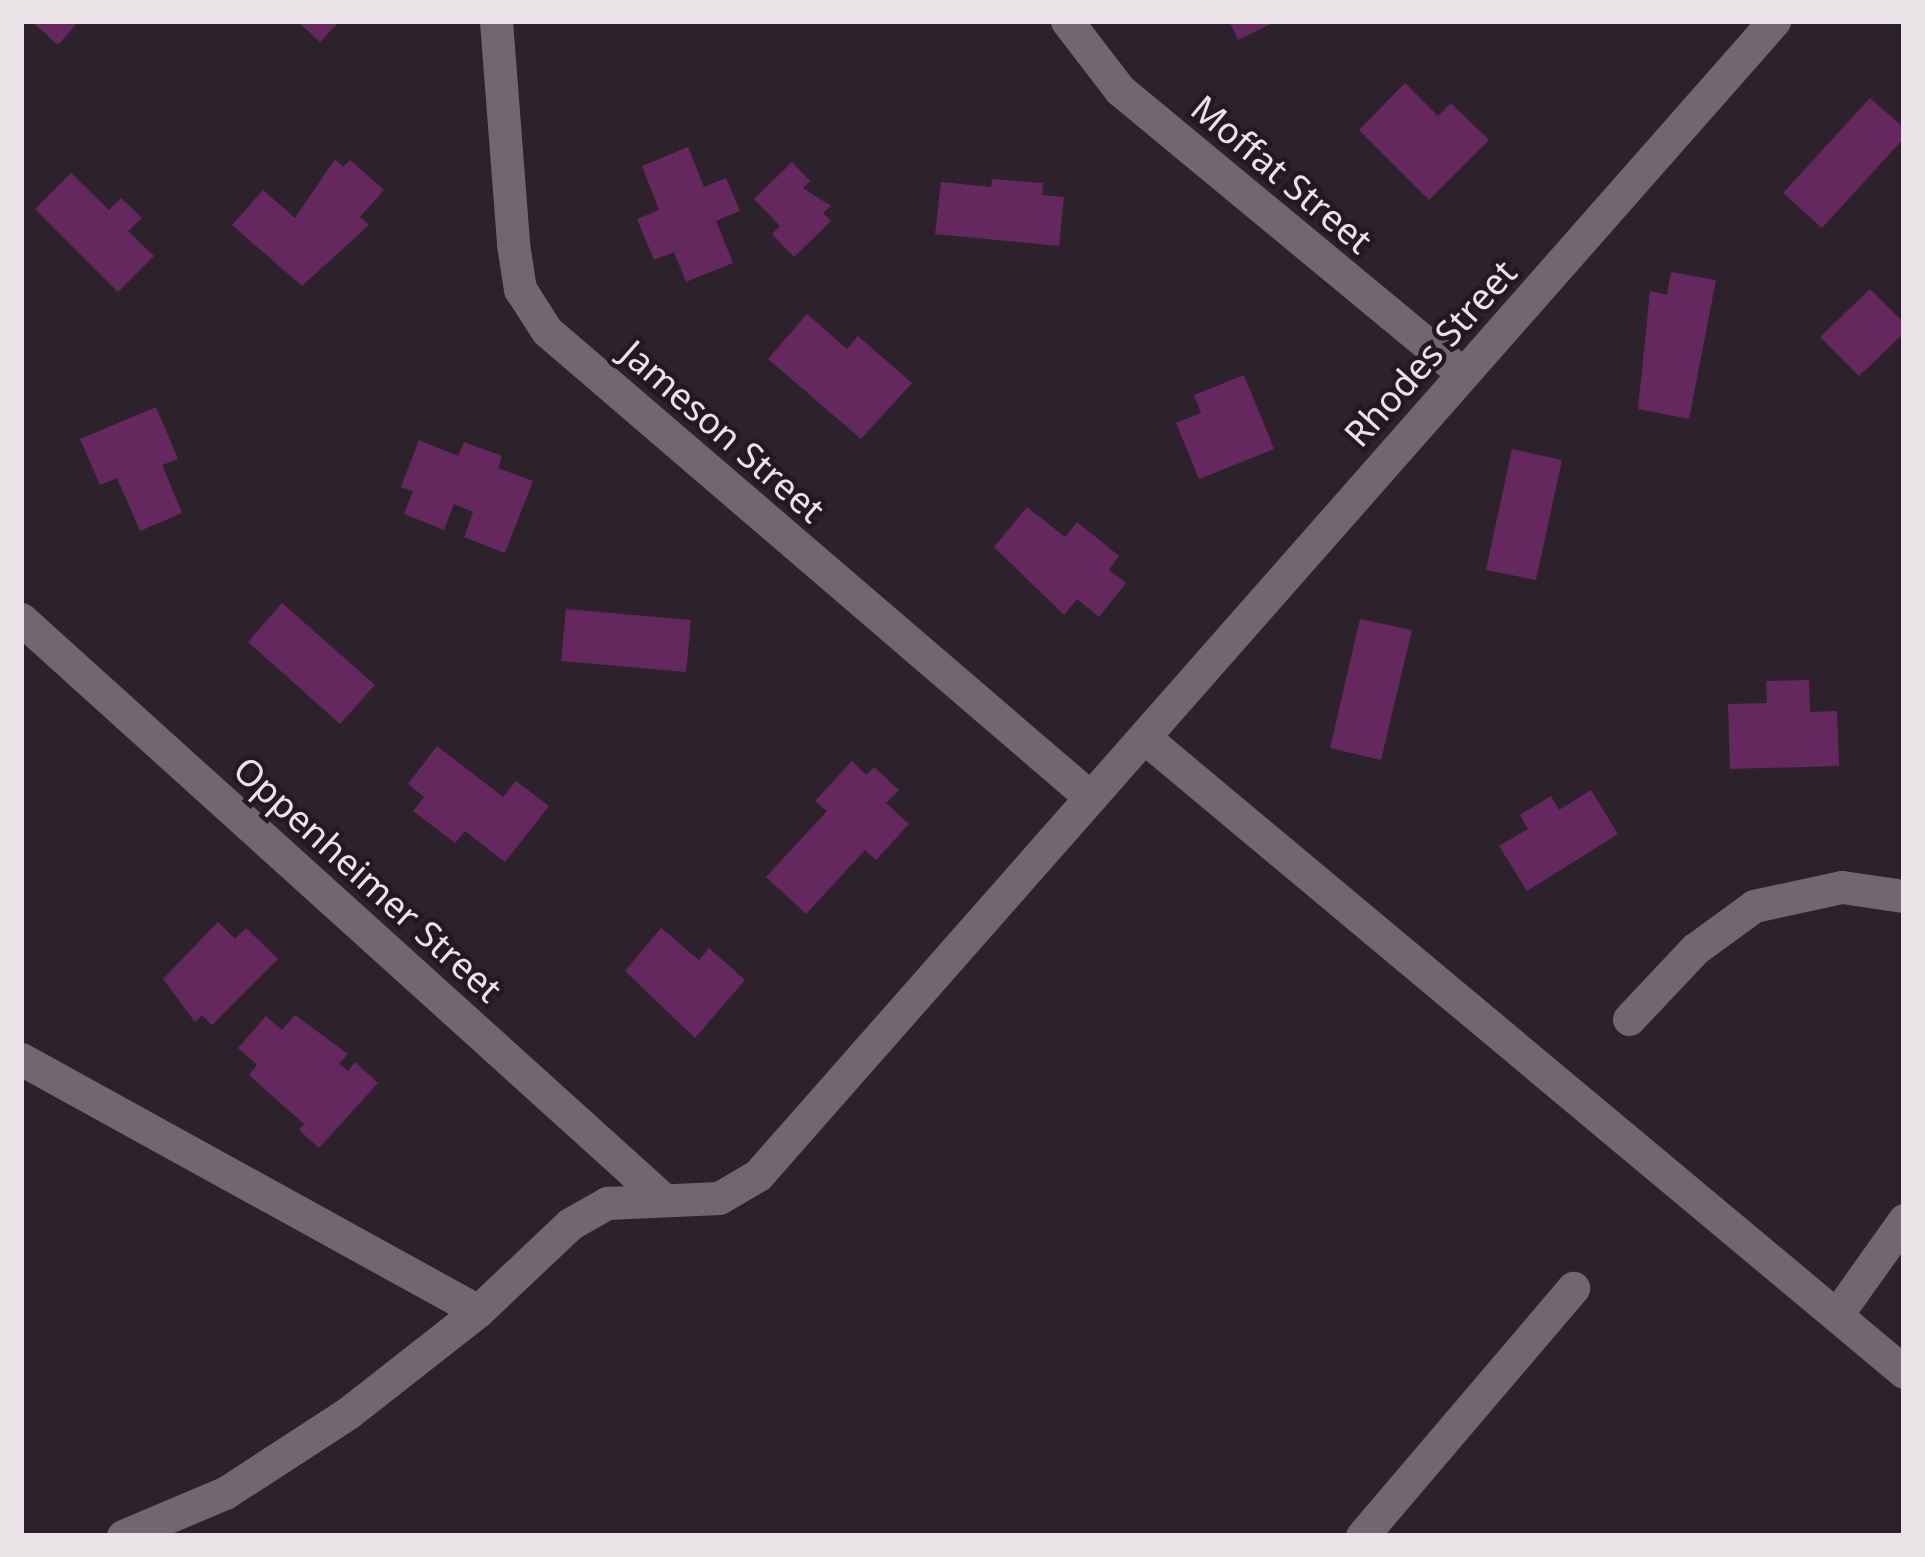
<!DOCTYPE html>
<style>
body{margin:0}
#map{position:relative;width:1925px;height:1557px;overflow:hidden;background:#2d222b;font-family:"Noto Sans",sans-serif}
div>[style]{position:absolute}
[style*='--x']{left:calc(var(--x)*1px);top:calc(var(--y)*1px);width:calc(var(--w)*1px);rotate:calc(var(--a)*1deg)}
.building>*{inset:0;background:#64285f}
.minor>*{height:33px;margin:-16.5px;padding:0 16.5px;transform-origin:16.5px;border-radius:16.5px;background:#726670}
span{translate:-50% -50%;white-space:nowrap;text-align:center;line-height:1.15;-webkit-text-stroke:9px #231921;paint-order:stroke}
.street-label{font-size:36px;color:#eae3e8}
.frame{position:absolute;inset:0;border:24px solid #eae3e8;pointer-events:none}
</style>
<div id="map">
<div class="building">
<div style="clip-path:polygon(31px 21px,79px 21px,58px 45px)"></div>
<div style="clip-path:polygon(297px 21px,340px 21px,320px 42px)"></div>
<div style="clip-path:polygon(1229px 21px,1277px 21px,1238px 40px)"></div>
<div style="clip-path:polygon(1405px 83px,1438px 116px,1451px 103px,1489px 140px,1429px 200px,1359px 130px)"></div>
<div style="clip-path:polygon(1870px 98px,1904px 128px,1904px 138px,1822px 228px,1783px 193px)"></div>
<div style="clip-path:polygon(688px 147px,704px 187px,726px 178px,740px 211px,716px 221px,733px 263px,686px 282px,674px 252px,654px 260px,637px 219px,659px 210px,642px 166px)"></div>
<div style="clip-path:polygon(335px 159px,343px 167px,350px 160px,384px 190px,360px 217px,369px 225px,302px 286px,232px 225px,263px 190px,295px 218px)"></div>
<div style="clip-path:polygon(792px 162px,810px 181px,803px 188px,831px 206px,823px 213px,831px 221px,794px 257px,772px 234px,780px 226px,754px 199px)"></div>
<div style="clip-path:polygon(71px 173px,109px 210px,121px 198px,142px 218px,128px 231px,154px 256px,118px 292px,35px 209px)"></div>
<div style="clip-path:polygon(992px 179px,1043px 183px,1042px 195px,1064px 197px,1059px 246px,935px 234px,941px 182px,991px 187px)"></div>
<div style="clip-path:polygon(1671px 272px,1716px 280px,1689px 419px,1638px 409px,1650px 291px,1667px 295px)"></div>
<div style="clip-path:polygon(1870px 289px,1904px 323px,1904px 333px,1859px 376px,1820px 337px)"></div>
<div style="clip-path:polygon(807px 314px,847px 349px,858px 336px,912px 383px,861px 439px,768px 359px)"></div>
<div style="clip-path:polygon(1244px 375px,1274px 449px,1199px 479px,1176px 423px,1201px 413px,1194px 395px)"></div>
<div style="clip-path:polygon(156px 407px,178px 459px,162px 465px,182px 513px,140px 531px,117px 478px,100px 485px,80px 439px)"></div>
<div style="clip-path:polygon(419px 440px,458px 456px,464px 442px,502px 456px,498px 468px,533px 481px,505px 553px,464px 537px,473px 512px,454px 504px,444px 530px,404px 514px,413px 491px,401px 487px)"></div>
<div style="clip-path:polygon(1512px 449px,1562px 460px,1536px 580px,1486px 570px)"></div>
<div style="clip-path:polygon(1027px 507px,1065px 537px,1077px 522px,1119px 556px,1109px 570px,1126px 583px,1099px 617px,1077px 599px,1064px 615px,994px 547px)"></div>
<div style="clip-path:polygon(282px 603px,375px 685px,340px 724px,248px 642px)"></div>
<div style="clip-path:polygon(566px 609px,691px 620px,686px 672px,561px 661px)"></div>
<div style="clip-path:polygon(1360px 619px,1412px 630px,1381px 760px,1330px 748px)"></div>
<div style="clip-path:polygon(1809px 680px,1810px 712px,1837px 711px,1839px 766px,1730px 769px,1728px 704px,1767px 703px,1766px 681px)"></div>
<div style="clip-path:polygon(437px 746px,503px 797px,516px 781px,549px 806px,505px 862px,465px 831px,455px 843px,413px 811px,424px 797px,408px 784px)"></div>
<div style="clip-path:polygon(852px 761px,866px 775px,874px 767px,899px 790px,886px 803px,909px 824px,876px 860px,865px 850px,806px 914px,766px 877px,827px 811px,815px 801px)"></div>
<div style="clip-path:polygon(1591px 790px,1618px 834px,1527px 891px,1499px 846px,1528px 829px,1520px 815px,1551px 796px,1559px 810px)"></div>
<div style="clip-path:polygon(218px 922px,235px 939px,246px 928px,278px 959px,212px 1025px,202px 1015px,195px 1022px,163px 979px)"></div>
<div style="clip-path:polygon(661px 928px,699px 960px,709px 948px,745px 980px,695px 1038px,625px 971px)"></div>
<div style="clip-path:polygon(295px 1015px,348px 1054px,339px 1064px,348px 1071px,355px 1062px,378px 1083px,319px 1148px,299px 1130px,304px 1124px,249px 1075px,257px 1065px,238px 1048px,266px 1016px,282px 1030px)"></div>
</div>
<div class="minor">
<div style="--x:496;--y:21;--w:224;--a:85.6"></div>
<div style="--x:513;--y:244;--w:46;--a:81.2"></div>
<div style="--x:520;--y:289;--w:50;--a:57.3"></div>
<div style="--x:547;--y:331;--w:716;--a:40.64"></div>
<div style="--x:1067;--y:21;--w:87;--a:52.5"></div>
<div style="--x:1120;--y:90;--w:445;--a:39.6"></div>
<div style="--x:21;--y:619;--w:864;--a:42.09"></div>
<div style="--x:1145;--y:738;--w:989;--a:39.87"></div>
<div style="--x:1629;--y:1019;--w:96;--a:-46.7"></div>
<div style="--x:1695;--y:949;--w:73;--a:-36.1"></div>
<div style="--x:1754;--y:906;--w:90;--a:-12.2"></div>
<div style="--x:1842;--y:887;--w:63;--a:8.3"></div>
<div style="--x:21;--y:1059;--w:522;--a:28.87"></div>
<div style="--x:1838;--y:1313;--w:114;--a:-54.6"></div>
<div style="--x:123;--y:1536;--w:111;--a:-22.9"></div>
<div style="--x:225;--y:1493;--w:147;--a:-33"></div>
<div style="--x:348;--y:1413;--w:165;--a:-38.1"></div>
<div style="--x:478;--y:1311;--w:127;--a:-43.4"></div>
<div style="--x:570;--y:1224;--w:43;--a:-29.6"></div>
<div style="--x:607;--y:1203;--w:112;--a:-2.6"></div>
<div style="--x:719;--y:1198;--w:45;--a:-30.5"></div>
<div style="--x:758;--y:1175;--w:1538;--a:-48.64"></div>
<div style="--x:1362;--y:1536;--w:326;--a:-49.6"></div>
</div>
<div class="street-label">
<span style="left:1282px;top:174px;rotate:40deg">Moffat Street</span>
<span style="left:1430px;top:353px;rotate:-48deg">Rhodes Street</span>
<span style="left:723px;top:431px;rotate:41deg">Jameson Street</span>
<span style="left:368px;top:879px;rotate:42deg">Oppenheimer Street</span>
</div>
<div class="frame"></div>
</div>
